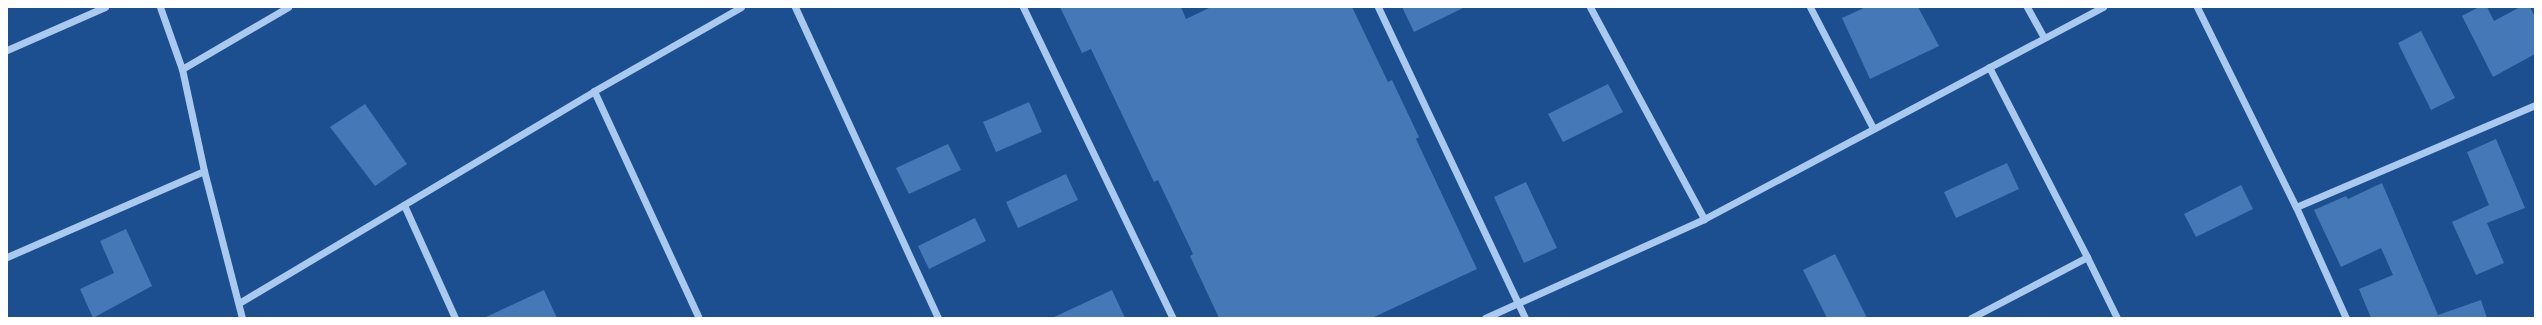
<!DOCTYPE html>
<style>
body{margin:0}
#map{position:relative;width:2542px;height:325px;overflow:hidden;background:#1b4f8f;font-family:"DM Sans",sans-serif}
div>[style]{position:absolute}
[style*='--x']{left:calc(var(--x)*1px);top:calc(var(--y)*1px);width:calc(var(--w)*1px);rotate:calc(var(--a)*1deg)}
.building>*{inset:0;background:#4478b7}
.minor>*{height:7px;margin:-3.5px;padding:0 3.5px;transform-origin:3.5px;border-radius:3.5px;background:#a9c9ee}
span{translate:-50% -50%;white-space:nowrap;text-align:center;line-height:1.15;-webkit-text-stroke:3px #1b4f8f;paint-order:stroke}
.frame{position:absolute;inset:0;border:8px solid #fff;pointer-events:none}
</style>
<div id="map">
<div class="building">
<div style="clip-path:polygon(1060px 7px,1181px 7px,1186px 19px,1211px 7px,1352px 7px,1388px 82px,1392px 80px,1419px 137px,1416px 139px,1477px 269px,1372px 318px,1219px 318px,1190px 256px,1193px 254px,1158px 180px,1154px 182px,1091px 49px,1082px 53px)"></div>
<div style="clip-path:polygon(1402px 7px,1465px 7px,1414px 32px)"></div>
<div style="clip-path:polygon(1866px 7px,1918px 7px,1939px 46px,1870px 79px,1842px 18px)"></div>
<div style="clip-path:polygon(2479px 7px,2487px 7px,2494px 21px,2520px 7px,2530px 7px,2535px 17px,2535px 54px,2493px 77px,2462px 16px)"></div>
<div style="clip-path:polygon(2421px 31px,2455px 98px,2431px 110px,2398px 43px)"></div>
<div style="clip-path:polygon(1608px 84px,1623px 112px,1563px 142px,1548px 114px)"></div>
<div style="clip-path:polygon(1029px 102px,1042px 132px,996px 152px,983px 122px)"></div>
<div style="clip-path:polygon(365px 104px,407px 164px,375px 186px,330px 127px)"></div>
<div style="clip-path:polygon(2496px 139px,2525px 208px,2487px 223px,2504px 263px,2476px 275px,2452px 222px,2489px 205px,2467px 152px)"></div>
<div style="clip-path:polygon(948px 144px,961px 170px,909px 194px,896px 168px)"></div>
<div style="clip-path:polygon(2007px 163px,2019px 189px,1956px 218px,1944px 192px)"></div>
<div style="clip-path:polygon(1066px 174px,1078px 200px,1018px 228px,1006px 202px)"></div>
<div style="clip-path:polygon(1526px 182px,1557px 248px,1524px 263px,1494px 197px)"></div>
<div style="clip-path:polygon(2382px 183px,2438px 315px,2481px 300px,2487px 318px,2371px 318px,2359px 289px,2393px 275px,2381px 248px,2341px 267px,2314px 210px,2346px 196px,2348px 199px)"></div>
<div style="clip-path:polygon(2241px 185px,2253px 209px,2196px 237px,2184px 214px)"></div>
<div style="clip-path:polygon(975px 218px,986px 241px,929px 269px,918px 246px)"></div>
<div style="clip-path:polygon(126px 229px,152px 286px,93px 318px,80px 289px,114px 273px,100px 241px)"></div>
<div style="clip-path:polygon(1835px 254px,1867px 318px,1827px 318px,1803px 270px)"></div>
<div style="clip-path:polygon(544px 290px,557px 318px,484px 318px)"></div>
<div style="clip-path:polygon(1112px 290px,1125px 318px,1052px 318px)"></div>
</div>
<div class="minor">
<div style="--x:160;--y:7;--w:66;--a:70.5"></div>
<div style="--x:182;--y:69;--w:104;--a:77.8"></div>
<div style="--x:204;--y:171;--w:152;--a:75.5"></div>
<div style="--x:795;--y:7;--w:342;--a:65.3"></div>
<div style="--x:1023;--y:7;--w:345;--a:64.3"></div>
<div style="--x:1378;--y:7;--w:344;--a:64.7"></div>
<div style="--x:1590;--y:7;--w:241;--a:61.7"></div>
<div style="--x:1810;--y:7;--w:136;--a:62.5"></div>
<div style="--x:2027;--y:7;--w:35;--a:61"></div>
<div style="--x:2197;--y:7;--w:223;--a:63.7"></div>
<div style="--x:2296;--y:207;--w:122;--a:65.8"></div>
<div style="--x:7;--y:50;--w:107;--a:-23.7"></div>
<div style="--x:1989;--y:67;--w:214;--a:62.7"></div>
<div style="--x:182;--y:69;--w:123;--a:-30.3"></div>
<div style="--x:594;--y:91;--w:250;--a:65.2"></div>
<div style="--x:404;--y:205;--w:124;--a:65.7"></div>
<div style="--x:2296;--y:207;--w:260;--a:-23.1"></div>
<div style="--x:7;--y:257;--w:215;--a:-23.6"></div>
<div style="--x:239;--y:303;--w:413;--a:-30.8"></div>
<div style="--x:594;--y:91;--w:169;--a:-29.7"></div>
<div style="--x:1485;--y:318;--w:240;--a:-24.3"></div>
<div style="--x:1704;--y:219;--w:452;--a:-28"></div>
<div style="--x:1971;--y:318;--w:131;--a:-27.7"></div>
<div style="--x:2087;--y:257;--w:68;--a:63.8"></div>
</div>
<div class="frame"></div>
</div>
